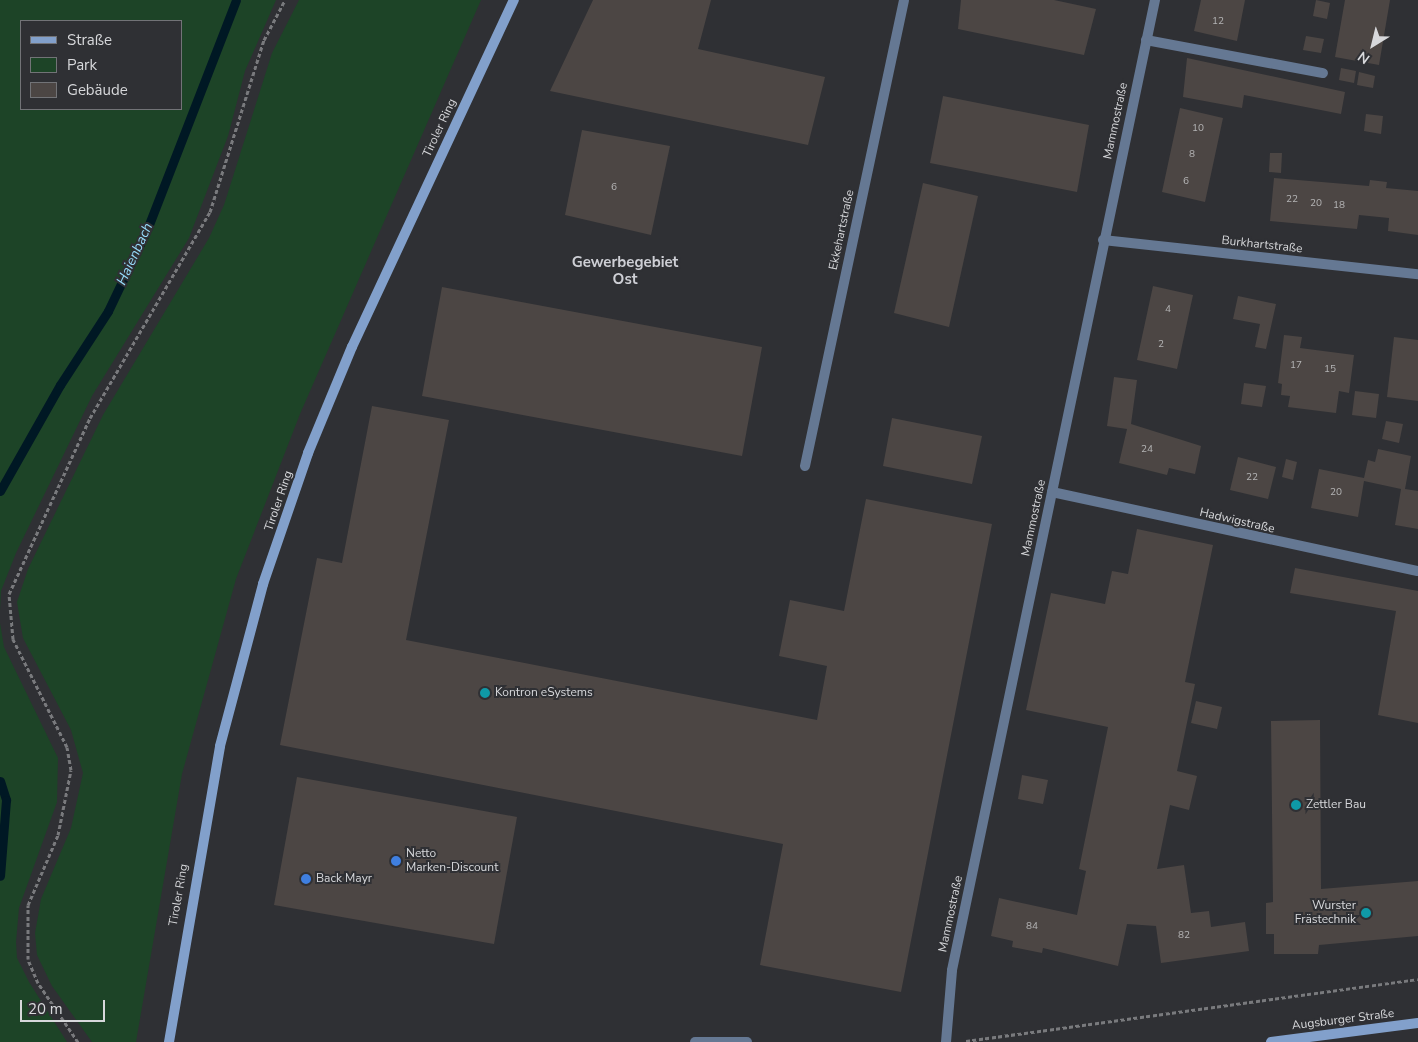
<!DOCTYPE html>
<meta charset="utf-8">
<style>
body{margin:0}
#map{position:relative;width:1418px;height:1042px;overflow:hidden;background:#2f3034;font-family:"Nunito Sans",sans-serif}
div>[style]{position:absolute}
[style*='--x']{left:calc(var(--x)*1px);top:calc(var(--y)*1px);width:calc(var(--w)*1px);rotate:calc(var(--a)*1deg)}
.green>*{inset:0;background:#1d4427}
.stream>*{height:9px;margin:-4.5px;padding:0 4.5px;transform-origin:4.5px;border-radius:4.5px;background:#001824}
.building>*{inset:0;background:#4c4644}
.path>*{height:3px;margin-top:-1.5px;transform-origin:0;background:repeating-linear-gradient(90deg,#797a7d 0 4px,transparent 0 6.5px)}
.lane>*{height:10px;margin:-5px;padding:0 5px;transform-origin:5px;border-radius:5px;background:#657893}
.street>*{height:10px;margin:-5px;padding:0 5px;transform-origin:5px;border-radius:5px;background:#657893}
.secondary>*{height:10px;margin:-5px;padding:0 5px;transform-origin:5px;border-radius:5px;background:#82a0cb}
.dots>*{width:14px;height:14px;translate:-50% -50%;box-sizing:border-box;border:2px solid #2f3034;border-radius:50%}
span{translate:-50% -50%;white-space:nowrap;text-align:center;line-height:1.15;-webkit-text-stroke:4px #2f3034;paint-order:stroke}
.number-label{font-size:10px;color:#b4b4b5}
.number-label span{-webkit-text-stroke-width:0}
.street-label{font-size:12px;color:#d7d8db}
.poi-label{font-size:12px;color:#d7d8db}
.left{translate:0 -50%;text-align:left}
.right{translate:-100% -50%;text-align:right}
.water-label{font-size:14px;color:#96dafa;font-style:italic}
.quarter-label{font-size:15px;color:#cecfd5;font-weight:700}
.legend{position:absolute;left:20px;top:20px;width:162px;height:90px;box-sizing:border-box;background:#2f3034;border:1px solid #727377;margin:0;padding:6px 9px;list-style:none;font-size:15px;color:#d7d8db}
.legend li{display:flex;align-items:center;gap:10px;height:25px}
.legend b{width:25px;border:1px solid #727377}
.north{position:absolute;left:1348px;top:20px;width:50px;height:50px;-webkit-text-stroke:4px #2f3034;paint-order:stroke;rotate:216deg;font-size:14px;font-weight:700;line-height:20px;text-align:center;color:#d7d8db}
.north::after{content:'';display:block;margin:auto;width:18px;height:22px;background:#d7d8db;clip-path:polygon(50% 0,100% 100%,50% 72%,0 100%)}
.scale{position:absolute;left:20px;top:1000px;width:85px;height:22px;box-sizing:border-box;border:2px solid #d7d8db;border-top:0;padding-left:6px;font-size:15px;line-height:18px;white-space:nowrap;color:#d7d8db;-webkit-text-stroke:4px #2f3034;paint-order:stroke}
</style>
<div id="map">
<div class="green">
<div style="clip-path:polygon(evenodd,0 0,276px 0,245px 71px,228px 136px,189px 238px,92px 396px,16px 553px,1px 591px,0 611px,0 0,181px 21px,181px 109px,21px 109px,21px 21px,181px 21px)"></div>
<div style="clip-path:polygon(299px 0,481px 0,300px 414px,236px 579px,182px 774px,136px 1042px,92px 1042px,52px 986px,37px 955px,35px 933px,41px 899px,71px 828px,83px 773px,71px 730px,23px 638px,17px 602px,28px 569px,103px 415px,209px 238px,224px 205px,272px 53px)"></div>
<div style="clip-path:polygon(0 623px,4px 647px,58px 758px,57px 802px,19px 908px,16px 942px,17px 958px,29px 982px,67px 1042px,0 1042px)"></div>
</div>
<div class="stream">
<div style="--x:0;--y:491;--w:122;--a:-60.5"></div>
<div style="--x:60;--y:385;--w:88;--a:-57"></div>
<div style="--x:108;--y:311;--w:93;--a:-64.5"></div>
<div style="--x:148;--y:227;--w:243;--a:-68.8"></div>
<div style="--x:0;--y:781;--w:20;--a:72"></div>
<div style="--x:6;--y:800;--w:76;--a:94.5"></div>
</div>
<div class="building">
<div style="clip-path:polygon(593px 0,711px 0,698px 49px,825px 77px,808px 145px,550px 91px)"></div>
<div style="clip-path:polygon(961px 0,1054px 0,1096px 9px,1084px 55px,958px 29px)"></div>
<div style="clip-path:polygon(1201px 0,1245px 0,1237px 41px,1194px 31px)"></div>
<div style="clip-path:polygon(1316px 0,1330px 3px,1327px 19px,1313px 16px)"></div>
<div style="clip-path:polygon(1345px 0,1390px 0,1379px 65px,1335px 57px)"></div>
<div style="clip-path:polygon(1306px 36px,1324px 39px,1321px 53px,1303px 50px)"></div>
<div style="clip-path:polygon(1187px 58px,1345px 92px,1341px 114px,1244px 95px,1242px 108px,1183px 97px)"></div>
<div style="clip-path:polygon(1341px 68px,1356px 71px,1354px 83px,1339px 80px)"></div>
<div style="clip-path:polygon(1359px 72px,1375px 76px,1373px 88px,1357px 85px)"></div>
<div style="clip-path:polygon(943px 96px,1089px 125px,1077px 192px,930px 163px)"></div>
<div style="clip-path:polygon(1180px 108px,1223px 118px,1205px 202px,1162px 192px)"></div>
<div style="clip-path:polygon(1366px 114px,1383px 116px,1381px 134px,1364px 131px)"></div>
<div style="clip-path:polygon(582px 130px,670px 146px,651px 235px,565px 215px)"></div>
<div style="clip-path:polygon(1270px 153px,1282px 153px,1281px 173px,1269px 172px)"></div>
<div style="clip-path:polygon(1274px 178px,1369px 186px,1370px 180px,1387px 182px,1386px 188px,1418px 191px,1418px 235px,1388px 231px,1389px 218px,1359px 215px,1357px 229px,1270px 221px)"></div>
<div style="clip-path:polygon(923px 183px,978px 196px,949px 327px,894px 313px)"></div>
<div style="clip-path:polygon(1153px 286px,1193px 295px,1177px 369px,1137px 360px)"></div>
<div style="clip-path:polygon(442px 287px,762px 347px,742px 456px,422px 396px)"></div>
<div style="clip-path:polygon(1238px 296px,1276px 304px,1266px 349px,1255px 347px,1260px 324px,1233px 319px)"></div>
<div style="clip-path:polygon(1284px 335px,1302px 337px,1300px 348px,1354px 355px,1349px 393px,1339px 391px,1336px 413px,1288px 407px,1290px 396px,1281px 395px,1282px 384px,1278px 383px)"></div>
<div style="clip-path:polygon(1394px 337px,1418px 340px,1418px 401px,1387px 397px)"></div>
<div style="clip-path:polygon(1114px 377px,1137px 380px,1131px 424px,1201px 446px,1195px 474px,1169px 468px,1167px 475px,1119px 463px,1127px 429px,1107px 426px)"></div>
<div style="clip-path:polygon(1244px 383px,1266px 386px,1262px 407px,1241px 404px)"></div>
<div style="clip-path:polygon(1355px 391px,1379px 394px,1376px 418px,1352px 415px)"></div>
<div style="clip-path:polygon(372px 406px,449px 420px,406px 640px,817px 720px,827px 666px,779px 656px,790px 600px,844px 611px,866px 499px,992px 524px,901px 992px,760px 965px,783px 844px,280px 745px,317px 558px,342px 563px)"></div>
<div style="clip-path:polygon(892px 418px,982px 436px,972px 484px,883px 466px)"></div>
<div style="clip-path:polygon(1386px 421px,1403px 424px,1399px 443px,1382px 439px)"></div>
<div style="clip-path:polygon(1378px 449px,1411px 456px,1405px 489px,1418px 491px,1418px 529px,1395px 525px,1401px 489px,1364px 481px,1358px 517px,1311px 508px,1319px 469px,1364px 478px,1368px 460px,1375px 462px)"></div>
<div style="clip-path:polygon(1238px 457px,1276px 467px,1268px 499px,1230px 490px)"></div>
<div style="clip-path:polygon(1286px 459px,1297px 462px,1293px 480px,1282px 477px)"></div>
<div style="clip-path:polygon(1137px 529px,1213px 545px,1185px 682px,1195px 684px,1177px 771px,1197px 776px,1189px 810px,1170px 805px,1157px 869px,1184px 865px,1191px 913px,1209px 911px,1211px 927px,1245px 922px,1249px 951px,1161px 963px,1156px 926px,1127px 924px,1118px 966px,1043px 948px,1042px 953px,1012px 947px,1013px 941px,991px 936px,999px 898px,1077px 915px,1086px 871px,1079px 869px,1108px 727px,1026px 710px,1051px 593px,1105px 604px,1112px 571px,1128px 574px)"></div>
<div style="clip-path:polygon(1295px 568px,1418px 591px,1418px 723px,1378px 715px,1396px 611px,1290px 593px)"></div>
<div style="clip-path:polygon(1196px 701px,1222px 707px,1217px 729px,1191px 723px)"></div>
<div style="clip-path:polygon(1320px 720px,1321px 889px,1418px 881px,1418px 936px,1319px 945px,1318px 954px,1274px 954px,1274px 934px,1266px 934px,1266px 903px,1273px 902px,1271px 721px)"></div>
<div style="clip-path:polygon(1022px 775px,1048px 780px,1043px 804px,1018px 799px)"></div>
<div style="clip-path:polygon(297px 777px,517px 817px,494px 944px,274px 905px)"></div>
</div>
<div class="path">
<div style="--x:966;--y:1041;--w:456;--a:-7.8"></div>
<div style="--x:78;--y:1042;--w:71;--a:-124.1"></div>
<div style="--x:38;--y:983;--w:26;--a:-113"></div>
<div style="--x:28;--y:959;--w:54;--a:-90"></div>
<div style="--x:28;--y:905;--w:76;--a:-66.8"></div>
<div style="--x:58;--y:835;--w:66;--a:-78.7"></div>
<div style="--x:71;--y:770;--w:23;--a:-100"></div>
<div style="--x:67;--y:747;--w:121;--a:-116.6"></div>
<div style="--x:13;--y:639;--w:45;--a:-95.1"></div>
<div style="--x:9;--y:594;--w:194;--a:-65.3"></div>
<div style="--x:90;--y:418;--w:238;--a:-59.8"></div>
<div style="--x:210;--y:212;--w:180;--a:-72.6"></div>
<div style="--x:264;--y:40;--w:45;--a:-62.3"></div>
</div>
<div class="lane">
<div style="--x:1146;--y:40;--w:180;--a:10.6"></div>
<div style="--x:695;--y:1042;--w:52;--a:0"></div>
</div>
<div class="street">
<div style="--x:1103;--y:240;--w:317;--a:6.2"></div>
<div style="--x:805;--y:466;--w:476;--a:-78"></div>
<div style="--x:1052;--y:492;--w:374;--a:12.2"></div>
<div style="--x:946;--y:1042;--w:72;--a:-85.2"></div>
<div style="--x:952;--y:970;--w:991;--a:-78.18"></div>
</div>
<div class="secondary">
<div style="--x:169;--y:1042;--w:300;--a:-80.2"></div>
<div style="--x:220;--y:746;--w:168;--a:-75.1"></div>
<div style="--x:263;--y:584;--w:139;--a:-71"></div>
<div style="--x:308;--y:453;--w:115;--a:-67.5"></div>
<div style="--x:352;--y:347;--w:383;--a:-65"></div>
<div style="--x:1271;--y:1042;--w:148;--a:-7.4"></div>
</div>
<div class="dots">
<div style="left:485px;top:693px;background:#0f9aa8"></div>
<div style="left:1296px;top:805px;background:#0f9aa8"></div>
<div style="left:396px;top:861px;background:#3f7fe0"></div>
<div style="left:306px;top:879px;background:#3f7fe0"></div>
<div style="left:1366px;top:913px;background:#0f9aa8"></div>
</div>
<div class="number-label">
<span style="left:1218px;top:22px">12</span>
<span style="left:1198px;top:129px">10</span>
<span style="left:1192px;top:155px">8</span>
<span style="left:1186px;top:182px">6</span>
<span style="left:614px;top:188px">6</span>
<span style="left:1292px;top:200px">22</span>
<span style="left:1316px;top:204px">20</span>
<span style="left:1339px;top:206px">18</span>
<span style="left:1168px;top:310px">4</span>
<span style="left:1161px;top:345px">2</span>
<span style="left:1296px;top:366px">17</span>
<span style="left:1330px;top:370px">15</span>
<span style="left:1147px;top:450px">24</span>
<span style="left:1252px;top:478px">22</span>
<span style="left:1336px;top:493px">20</span>
<span style="left:1032px;top:927px">84</span>
<span style="left:1184px;top:936px">82</span>
</div>
<div class="street-label">
<span style="left:1116px;top:121px;rotate:-78deg">Mammostraße</span>
<span style="left:440px;top:128px;rotate:-65deg">Tiroler Ring</span>
<span style="left:842px;top:230px;rotate:-78deg">Ekkehartstraße</span>
<span style="left:1262px;top:245px;rotate:6deg">Burkhartstraße</span>
<span style="left:279px;top:501px;rotate:-71deg">Tiroler Ring</span>
<span style="left:1034px;top:518px;rotate:-78deg">Mammostraße</span>
<span style="left:1237px;top:521px;rotate:13deg">Hadwigstraße</span>
<span style="left:179px;top:895px;rotate:-80deg">Tiroler Ring</span>
<span style="left:951px;top:914px;rotate:-78deg">Mammostraße</span>
<span style="left:1343px;top:1020px;rotate:-7deg">Augsburger Straße</span>
</div>
<div class="poi-label">
<span class="left" style="left:495px;top:693px">Kontron eSystems</span>
<span class="left" style="left:1306px;top:805px">Zettler Bau</span>
<span class="left" style="left:406px;top:861px">Netto<br>Marken-Discount</span>
<span class="left" style="left:316px;top:879px">Back Mayr</span>
<span class="right" style="left:1356px;top:913px">Wurster<br>Frästechnik</span>
</div>
<div class="water-label">
<span style="left:135px;top:254px;rotate:-65deg">Haienbach</span>
</div>
<div class="quarter-label">
<span style="left:625px;top:271px">Gewerbegebiet<br>Ost</span>
</div>
<ul class="legend">
<li><b style="height:6px;background:#82a0cb"></b>Straße</li>
<li><b style="height:14px;background:#1d4427"></b>Park</li>
<li><b style="height:14px;background:#4c4644"></b>Gebäude</li>
</ul>
<div class="north">N</div>
<div class="scale">20 m</div>
</div>
